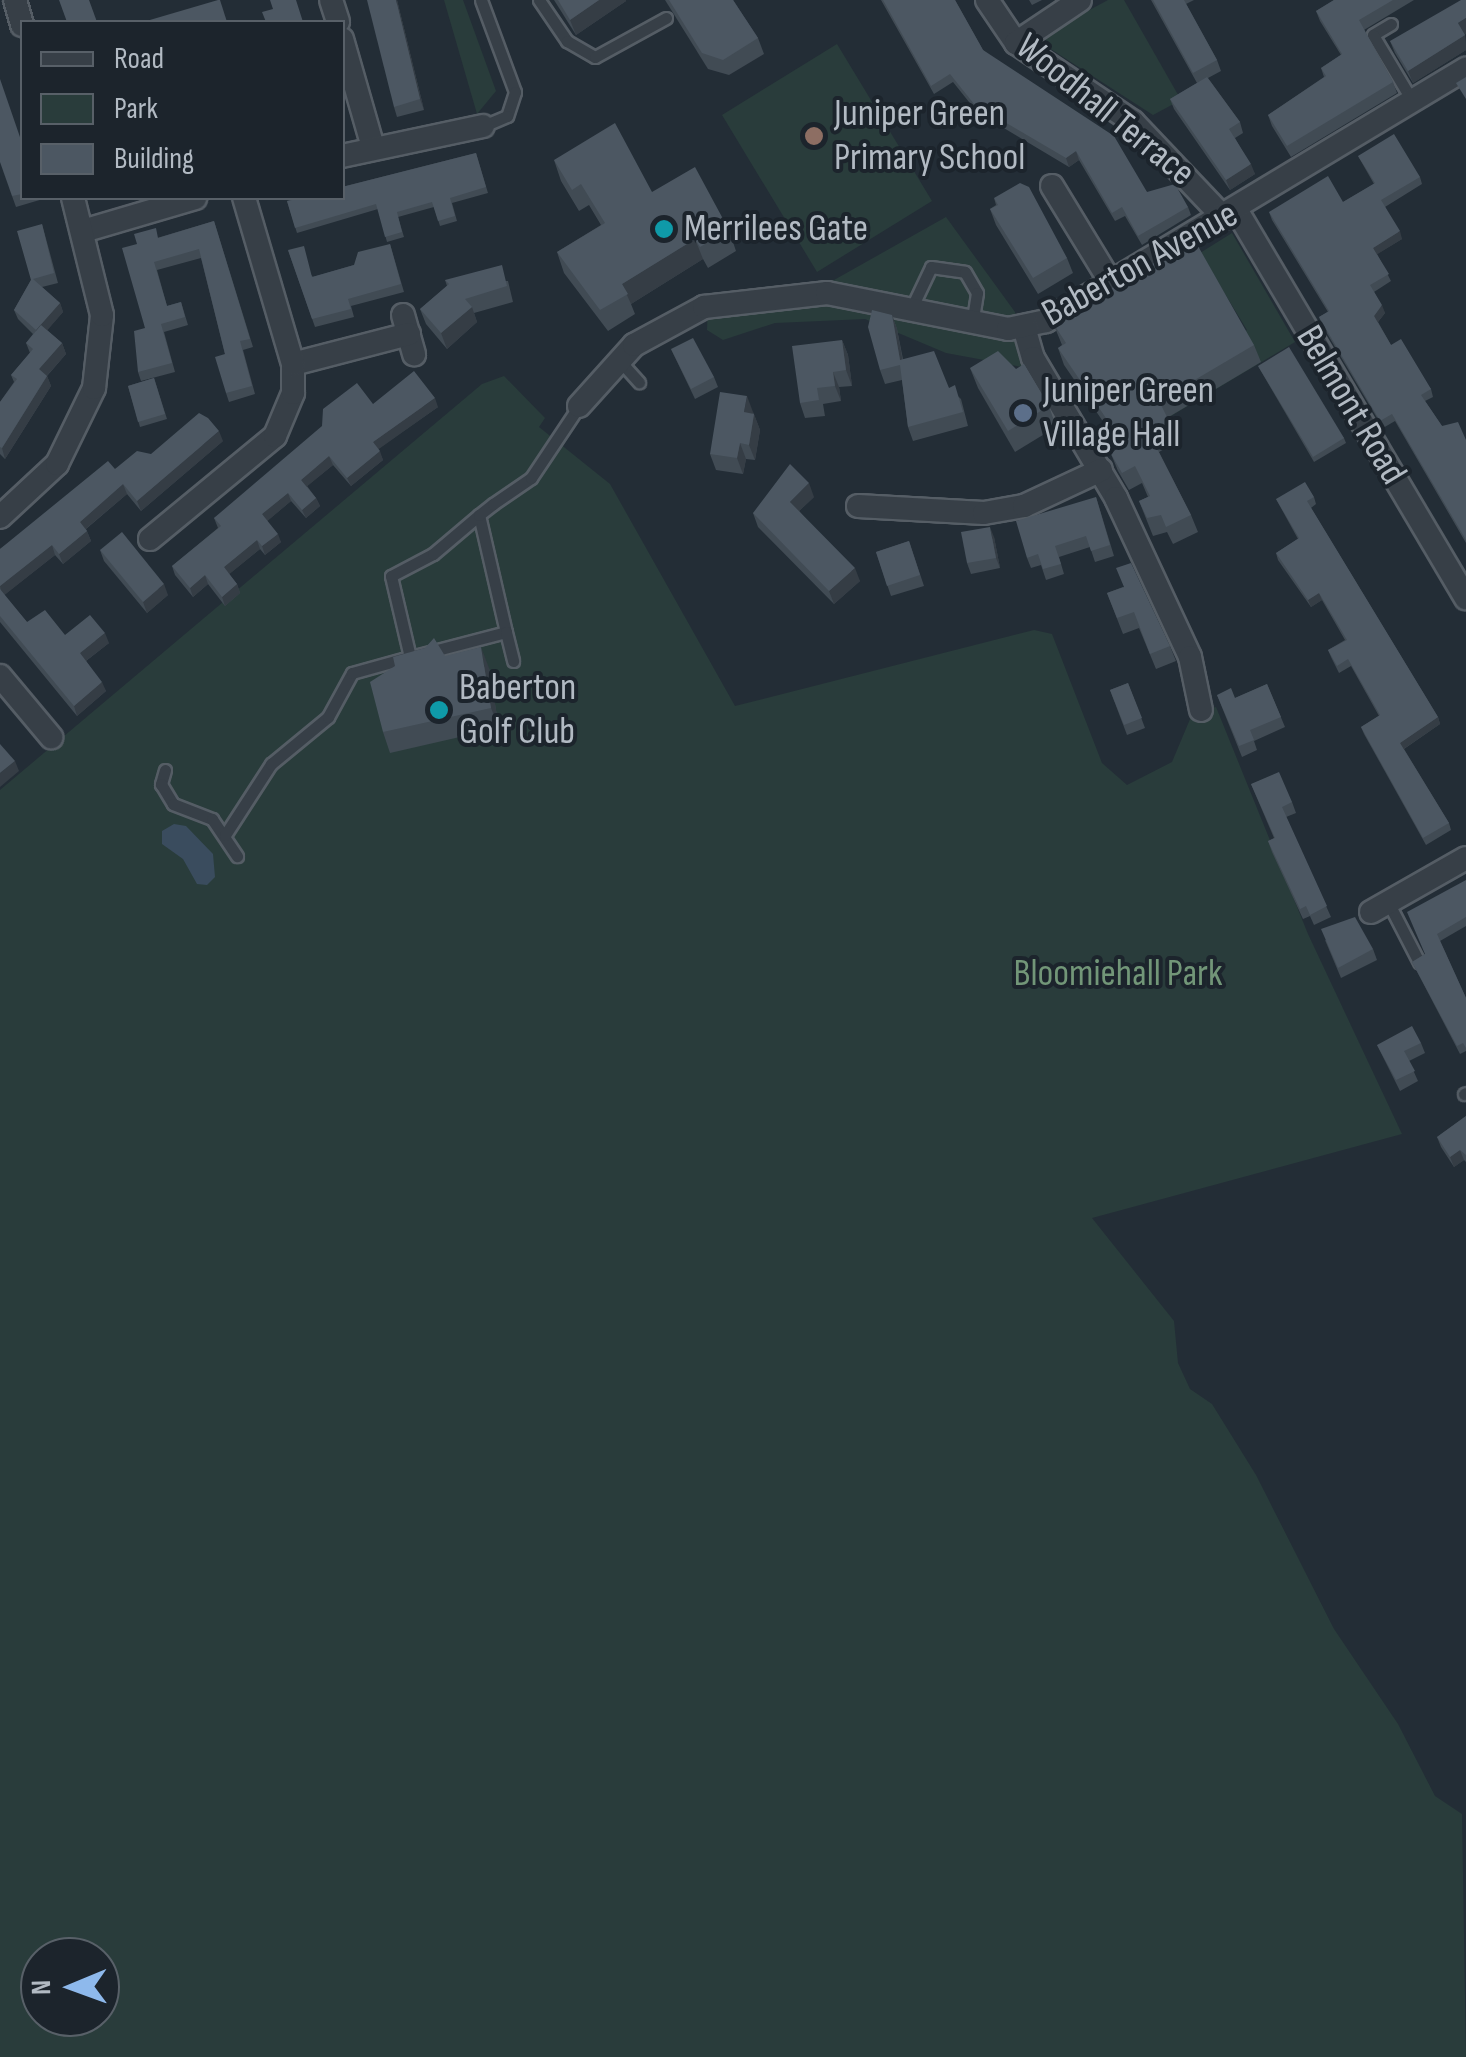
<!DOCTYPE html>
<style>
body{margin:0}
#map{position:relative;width:1466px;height:2057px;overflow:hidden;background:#232d36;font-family:"Sofia Sans Condensed",sans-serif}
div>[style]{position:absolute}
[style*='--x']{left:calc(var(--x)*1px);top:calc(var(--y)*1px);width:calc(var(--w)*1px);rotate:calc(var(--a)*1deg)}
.green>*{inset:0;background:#293c3b}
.water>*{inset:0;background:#3a4c5e}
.roads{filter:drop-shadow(2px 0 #555d65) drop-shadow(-2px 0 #555d65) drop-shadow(0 2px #555d65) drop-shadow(0 -2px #555d65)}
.lane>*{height:11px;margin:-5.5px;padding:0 5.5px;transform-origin:5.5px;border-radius:5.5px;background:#373f47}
.street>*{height:22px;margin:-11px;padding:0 11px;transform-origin:11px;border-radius:11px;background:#373f47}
.wall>*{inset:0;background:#414b54}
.shaded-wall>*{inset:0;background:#353d45}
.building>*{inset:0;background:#4c5762}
.dots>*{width:28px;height:28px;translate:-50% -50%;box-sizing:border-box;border:5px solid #1c242c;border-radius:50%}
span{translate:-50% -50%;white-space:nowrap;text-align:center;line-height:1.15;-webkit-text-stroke:8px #1c242c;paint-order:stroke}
.street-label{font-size:38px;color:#b2bac3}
.poi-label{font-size:38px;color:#b2bac3}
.left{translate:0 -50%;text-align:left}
.park-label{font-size:38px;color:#729678}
.legend{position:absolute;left:20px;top:20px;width:325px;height:180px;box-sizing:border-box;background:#1c242c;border:2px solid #586068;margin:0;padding:12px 18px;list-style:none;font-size:30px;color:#b2bac3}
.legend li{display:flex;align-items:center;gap:20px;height:50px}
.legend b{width:50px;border:2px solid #586068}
.north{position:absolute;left:20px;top:1937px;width:100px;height:100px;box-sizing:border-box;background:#1c242c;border:2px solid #586068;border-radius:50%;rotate:269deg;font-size:28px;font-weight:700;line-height:40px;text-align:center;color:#b2bac3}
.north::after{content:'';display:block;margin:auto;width:35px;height:45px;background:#8eb9ec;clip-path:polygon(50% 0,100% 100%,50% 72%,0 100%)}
</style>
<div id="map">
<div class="green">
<div style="clip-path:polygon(444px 0,463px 0,496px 91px,477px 114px)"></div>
<div style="clip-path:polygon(1108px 0,1124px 0,1181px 100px,1153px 115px,1046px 46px,1045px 34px)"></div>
<div style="clip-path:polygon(837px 44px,932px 201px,817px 272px,722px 115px)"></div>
<div style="clip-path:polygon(946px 217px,1015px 312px,1022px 367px,946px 353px,865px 319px,775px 323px,723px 340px,707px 330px,708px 303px,834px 280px)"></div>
<div style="clip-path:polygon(1232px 233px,1295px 342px,1171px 416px,1154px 388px,1247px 330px,1200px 253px)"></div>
<div style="clip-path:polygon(evenodd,504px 376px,545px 418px,539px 427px,610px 484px,735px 706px,1034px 630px,1052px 634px,1102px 763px,1127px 785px,1172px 762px,1193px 712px,1216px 707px,1308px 934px,1402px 1134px,1092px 1218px,1174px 1321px,1178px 1363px,1190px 1389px,1212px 1404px,1256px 1475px,1334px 1629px,1398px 1724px,1435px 1796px,1462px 1814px,1466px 2057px,0 2057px,0 790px,482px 384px,504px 376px,40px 1957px,100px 1957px,100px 2017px,40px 2017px,40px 1957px)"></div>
</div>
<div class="water">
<div style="clip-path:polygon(174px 824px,186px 826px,213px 854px,215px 877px,207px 885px,197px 884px,183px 859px,162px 844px,162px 831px)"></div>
</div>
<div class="roads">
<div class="lane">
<div style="--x:481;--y:0;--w:98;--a:69.7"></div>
<div style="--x:515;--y:92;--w:25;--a:108"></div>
<div style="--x:507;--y:116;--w:26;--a:157"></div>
<div style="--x:539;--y:0;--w:50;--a:55.7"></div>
<div style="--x:567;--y:41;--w:32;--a:30"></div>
<div style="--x:595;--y:57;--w:81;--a:-28.8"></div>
<div style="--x:1391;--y:24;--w:21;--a:149"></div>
<div style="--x:1373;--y:35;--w:78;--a:59.2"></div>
<div style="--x:912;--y:307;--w:44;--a:-64.6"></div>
<div style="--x:931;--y:267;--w:34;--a:8"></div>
<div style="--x:965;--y:272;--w:24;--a:60"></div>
<div style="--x:977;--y:293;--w:30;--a:99"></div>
<div style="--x:619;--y:360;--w:30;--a:48"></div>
<div style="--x:479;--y:515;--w:120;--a:77"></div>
<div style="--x:506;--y:632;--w:99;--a:165.4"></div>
<div style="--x:410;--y:657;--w:83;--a:-103.2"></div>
<div style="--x:391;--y:576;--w:47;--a:-27.6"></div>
<div style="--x:433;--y:554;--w:60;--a:-40.3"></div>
<div style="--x:479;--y:515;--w:18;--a:-38"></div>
<div style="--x:493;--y:504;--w:46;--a:-34.4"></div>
<div style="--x:531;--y:478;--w:87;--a:-56.3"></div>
<div style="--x:506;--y:632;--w:30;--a:76"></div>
<div style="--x:165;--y:770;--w:15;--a:106"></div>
<div style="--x:161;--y:784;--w:23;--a:59"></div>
<div style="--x:173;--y:804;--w:42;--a:21"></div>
<div style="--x:212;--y:819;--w:45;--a:56"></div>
<div style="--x:225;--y:835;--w:85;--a:-57.1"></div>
<div style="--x:271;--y:764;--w:74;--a:-39.5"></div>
<div style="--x:328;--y:717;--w:50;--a:-61.4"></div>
<div style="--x:352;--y:673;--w:56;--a:-15.5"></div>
<div style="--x:1388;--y:902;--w:68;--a:62.7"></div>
<div style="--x:1464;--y:1094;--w:2;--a:-27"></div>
</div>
<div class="street">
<div style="--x:15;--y:0;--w:26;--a:74"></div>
<div style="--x:331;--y:0;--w:23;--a:72"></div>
<div style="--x:987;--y:0;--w:52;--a:56"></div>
<div style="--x:1016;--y:43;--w:141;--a:34"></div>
<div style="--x:1133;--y:122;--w:132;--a:46.5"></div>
<div style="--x:342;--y:39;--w:112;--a:74"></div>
<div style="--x:1016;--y:43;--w:77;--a:-33.9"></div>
<div style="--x:342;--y:156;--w:144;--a:-12"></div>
<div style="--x:1052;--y:186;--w:117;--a:58.6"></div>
<div style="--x:1237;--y:211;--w:450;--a:59.4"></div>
<div style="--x:83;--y:231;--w:117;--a:-16.4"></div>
<div style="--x:403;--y:315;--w:41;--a:74.2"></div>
<div style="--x:1024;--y:327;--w:32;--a:74"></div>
<div style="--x:1033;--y:358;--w:163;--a:59.3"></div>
<div style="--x:1116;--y:498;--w:175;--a:65"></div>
<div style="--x:1190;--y:657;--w:54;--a:78.3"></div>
<div style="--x:293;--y:364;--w:120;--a:-14.5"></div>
<div style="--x:579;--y:406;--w:82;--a:-48"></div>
<div style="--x:634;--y:345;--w:80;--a:-28.5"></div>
<div style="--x:704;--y:307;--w:124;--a:-6.5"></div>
<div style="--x:827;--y:293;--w:185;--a:11.2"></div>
<div style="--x:1008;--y:329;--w:39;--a:-12"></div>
<div style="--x:1046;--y:321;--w:490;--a:-31"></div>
<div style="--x:858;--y:506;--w:126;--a:3.2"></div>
<div style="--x:984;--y:513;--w:41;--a:-9.9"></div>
<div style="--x:1024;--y:506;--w:85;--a:-25.1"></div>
<div style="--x:0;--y:517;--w:78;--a:-42.9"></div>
<div style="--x:57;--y:464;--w:85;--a:-64"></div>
<div style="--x:94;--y:388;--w:73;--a:-83.7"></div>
<div style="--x:102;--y:315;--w:121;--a:-103.9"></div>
<div style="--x:150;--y:539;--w:162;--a:-39.5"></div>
<div style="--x:275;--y:436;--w:47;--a:-67.3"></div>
<div style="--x:293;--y:393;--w:29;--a:-90"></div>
<div style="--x:293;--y:364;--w:173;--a:-106.4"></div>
<div style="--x:0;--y:676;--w:80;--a:50.1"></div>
<div style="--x:1371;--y:912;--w:109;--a:-29.6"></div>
</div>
</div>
<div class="wall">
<div style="clip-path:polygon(397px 0,424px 110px,397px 117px,394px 107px)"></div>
<div style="clip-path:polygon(554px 0,626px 0,626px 1px,576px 35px)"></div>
<div style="clip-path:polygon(665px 0,733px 0,758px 38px,764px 54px,729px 75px,708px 69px)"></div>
<div style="clip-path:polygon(881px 0,955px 0,983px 50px,1147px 192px,1188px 207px,1191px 215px,1142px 245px,1125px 216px,1115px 221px,1079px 160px,1069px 167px,977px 112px,953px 82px,934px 94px)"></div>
<div style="clip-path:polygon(1029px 0,1042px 0,1032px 5px)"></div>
<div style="clip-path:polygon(1151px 0,1194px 0,1186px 4px,1217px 60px,1221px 71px,1208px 78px,1240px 122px,1243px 133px,1235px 138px,1255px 174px,1230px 190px,1174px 109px,1170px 99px,1197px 83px)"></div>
<div style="clip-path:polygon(1334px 0,1414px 0,1364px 30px,1393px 82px,1397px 93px,1291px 157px,1272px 126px,1268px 115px,1324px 77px,1321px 68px,1341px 55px,1320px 21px,1316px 11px)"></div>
<div style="clip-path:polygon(1465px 34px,1466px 50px,1413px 83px,1395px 53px,1390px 41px)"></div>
<div style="clip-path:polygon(22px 143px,22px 198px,42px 198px,43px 199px,16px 207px,12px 196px)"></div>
<div style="clip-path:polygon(476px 153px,488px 193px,452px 203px,457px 221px,440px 226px,434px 207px,398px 217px,404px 237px,387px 242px,378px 209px,297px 233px,287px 201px)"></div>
<div style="clip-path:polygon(1358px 156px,1420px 177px,1422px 184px,1385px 207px,1402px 239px,1377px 254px,1391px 281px,1374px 292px,1385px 313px,1378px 322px,1391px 345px,1431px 389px,1433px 397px,1425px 401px,1442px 426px,1466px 440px,1466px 543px,1395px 421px,1383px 428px,1322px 325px,1319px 317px,1328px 312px,1272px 220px,1269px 212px,1343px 202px,1374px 184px)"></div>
<div style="clip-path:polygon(554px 160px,652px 192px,729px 230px,736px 251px,708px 268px,703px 259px,631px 304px,635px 314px,608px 331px,564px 273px,557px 252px,601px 225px,589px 205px,579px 211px,561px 181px)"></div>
<div style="clip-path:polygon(994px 198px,1067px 258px,1073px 273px,1038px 294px,996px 225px,990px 209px,996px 205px)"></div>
<div style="clip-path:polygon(214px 221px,253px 347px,243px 350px,255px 394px,229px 402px,226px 393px,225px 354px,201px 258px,157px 270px,167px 306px,181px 302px,188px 325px,164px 332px,175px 372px,141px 381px,138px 372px,145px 328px,137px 244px)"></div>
<div style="clip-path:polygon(42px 224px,58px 283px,42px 287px,60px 303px,63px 312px,47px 330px,62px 343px,66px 354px,47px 376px,51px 386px,5px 459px,0 454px,0 402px,14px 382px,11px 375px,30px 353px,26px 343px,33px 334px,18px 319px,14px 310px,31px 280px)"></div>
<div style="clip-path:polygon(390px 244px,404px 292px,351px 306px,354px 317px,315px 327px,288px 250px,313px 277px,354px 265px)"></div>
<div style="clip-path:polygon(445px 280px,508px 281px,513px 302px,474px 313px,477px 322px,447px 349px,426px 324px,420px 309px,447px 286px)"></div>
<div style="clip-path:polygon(892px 315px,897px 329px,903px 359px,949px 388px,961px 399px,968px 426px,913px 441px,908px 427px,902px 380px,885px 384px,880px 370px)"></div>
<div style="clip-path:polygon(1053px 323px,1254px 345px,1261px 362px,1167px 418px,1177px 442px,1159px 452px,1191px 515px,1198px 532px,1173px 544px,1167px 532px,1153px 536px,1139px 501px,1148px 497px,1142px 483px,1129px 490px,1118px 471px,1111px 454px,1120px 446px,1064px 365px,1058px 348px,1062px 345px)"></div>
<div style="clip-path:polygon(842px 340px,848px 355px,852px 386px,839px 387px,841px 401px,823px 404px,825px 416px,805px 418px,800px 403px)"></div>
<div style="clip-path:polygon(671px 349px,714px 377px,718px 387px,695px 399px)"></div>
<div style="clip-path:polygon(1258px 366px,1344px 438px,1346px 443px,1314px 462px)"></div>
<div style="clip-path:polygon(970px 368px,1049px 406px,1056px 427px,1015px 452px,978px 388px)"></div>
<div style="clip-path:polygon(154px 378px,167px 419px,140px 427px,128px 386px)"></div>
<div style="clip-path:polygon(373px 404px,438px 407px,378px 449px,383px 460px,351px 486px,333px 465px,307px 486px,316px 498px,320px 506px,306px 518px,291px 501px,267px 521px,281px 542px,265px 555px,260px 549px,229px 574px,237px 584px,240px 593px,225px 606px,208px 584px,193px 597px,175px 575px,172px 566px,218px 528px,214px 518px)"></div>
<div style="clip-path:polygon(753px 412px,760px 430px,755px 460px,746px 459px,743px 474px,716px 470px,710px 454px)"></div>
<div style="clip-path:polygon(223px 441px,141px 511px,127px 494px,86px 529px,91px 541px,63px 564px,55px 555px,4px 595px,27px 622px,65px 635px,109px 643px,86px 661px,106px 691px,77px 716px,0 622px,0 549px,115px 469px,151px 454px)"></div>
<div style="clip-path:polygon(814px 497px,799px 511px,860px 581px,834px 604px,758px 527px,753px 513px)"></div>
<div style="clip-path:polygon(1096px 497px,1114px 556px,1095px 562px,1090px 547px,1059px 557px,1064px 574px,1046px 580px,1041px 565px,1031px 568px,1027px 558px)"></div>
<div style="clip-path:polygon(1314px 497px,1316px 504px,1311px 508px,1438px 717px,1440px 724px,1404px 749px,1449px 823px,1451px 830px,1426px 845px,1364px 734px,1361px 727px,1379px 716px,1351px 666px,1339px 673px,1331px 657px,1328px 650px,1345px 640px,1322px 600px,1311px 607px,1278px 560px,1276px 553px,1298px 539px,1276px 499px)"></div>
<div style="clip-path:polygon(994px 537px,1000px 568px,971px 574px,967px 563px)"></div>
<div style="clip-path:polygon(909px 541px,924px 586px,891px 596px,876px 552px)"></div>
<div style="clip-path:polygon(100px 550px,168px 595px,147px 613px,104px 561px)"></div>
<div style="clip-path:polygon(1123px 587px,1170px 646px,1176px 661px,1156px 669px,1139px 628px,1123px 634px,1107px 593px)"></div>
<div style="clip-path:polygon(445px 656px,489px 668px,499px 728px,390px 753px,383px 732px)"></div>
<div style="clip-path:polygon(1128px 683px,1145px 728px,1127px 735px,1110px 690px)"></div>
<div style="clip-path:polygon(1267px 684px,1285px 727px,1254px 741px,1257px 750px,1242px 757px,1217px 695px,1235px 698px)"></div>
<div style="clip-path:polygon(1251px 784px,1292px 802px,1296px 813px,1286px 817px,1331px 917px,1314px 925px,1310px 916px,1303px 919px,1272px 852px,1268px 841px,1274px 838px)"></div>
<div style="clip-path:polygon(1466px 880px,1466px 926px,1440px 941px,1466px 998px,1466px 1051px,1460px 1054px,1412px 962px,1425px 954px)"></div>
<div style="clip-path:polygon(1325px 940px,1373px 949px,1377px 960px,1341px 978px)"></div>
<div style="clip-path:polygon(1421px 1043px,1425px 1053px,1409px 1061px,1418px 1081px,1400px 1091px,1377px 1045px)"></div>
<div style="clip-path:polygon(1466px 1116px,1466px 1162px,1464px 1160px,1454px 1167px,1441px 1147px,1437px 1137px)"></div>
</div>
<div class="shaded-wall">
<div style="clip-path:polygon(396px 0,397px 0,424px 110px,420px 99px)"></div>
<div style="clip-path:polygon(599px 0,626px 0,626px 1px,576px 35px,570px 20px)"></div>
<div style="clip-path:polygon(1466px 18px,1466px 34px,1463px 36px,1458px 23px)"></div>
<div style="clip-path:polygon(1465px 35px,1466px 50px,1413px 83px,1408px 71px)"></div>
<div style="clip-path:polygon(1076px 151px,1079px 160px,1069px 167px,1066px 158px)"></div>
<div style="clip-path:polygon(1251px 164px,1255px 174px,1230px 190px,1226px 180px)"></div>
<div style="clip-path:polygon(1400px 231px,1402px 239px,1376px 255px,1373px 248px)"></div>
<div style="clip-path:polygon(695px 239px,703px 259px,631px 304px,622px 284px)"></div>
<div style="clip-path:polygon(60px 303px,63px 312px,39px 340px,36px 330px)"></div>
<div style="clip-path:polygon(1382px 305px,1385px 313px,1377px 323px,1374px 316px)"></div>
<div style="clip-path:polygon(472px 307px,477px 322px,447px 349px,441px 333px)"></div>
<div style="clip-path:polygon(892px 315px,897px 329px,905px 374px,900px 360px)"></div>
<div style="clip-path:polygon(842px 340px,848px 355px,852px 386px,846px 370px)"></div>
<div style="clip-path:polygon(62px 343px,66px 354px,43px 380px,39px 369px)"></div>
<div style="clip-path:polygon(833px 372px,839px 387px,841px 401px,835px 386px)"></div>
<div style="clip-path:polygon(47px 376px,51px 386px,5px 459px,2px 448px)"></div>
<div style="clip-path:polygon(747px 396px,753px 412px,750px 428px,744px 412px)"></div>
<div style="clip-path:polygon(435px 398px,438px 407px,376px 451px,373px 442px)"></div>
<div style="clip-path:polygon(754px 414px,760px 430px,755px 460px,749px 445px)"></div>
<div style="clip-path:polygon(219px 431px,223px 441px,141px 511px,137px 501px)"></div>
<div style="clip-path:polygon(740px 443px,746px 459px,743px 474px,737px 458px)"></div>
<div style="clip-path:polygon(380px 451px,383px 460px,351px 486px,347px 478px)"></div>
<div style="clip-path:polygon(329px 456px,333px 465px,305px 488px,301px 480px)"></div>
<div style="clip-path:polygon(809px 483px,814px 497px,795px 515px,790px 502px)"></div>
<div style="clip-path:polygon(123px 484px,127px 494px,83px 531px,80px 522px)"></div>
<div style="clip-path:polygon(288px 493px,291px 501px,265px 523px,262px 514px)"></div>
<div style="clip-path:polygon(316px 498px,320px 506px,306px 518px,302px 510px)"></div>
<div style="clip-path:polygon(990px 527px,994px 537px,1000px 568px,996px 558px)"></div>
<div style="clip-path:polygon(87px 531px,91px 541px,63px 564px,59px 554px)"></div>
<div style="clip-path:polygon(278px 534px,281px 542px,265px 555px,262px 546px)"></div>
<div style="clip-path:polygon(257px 540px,260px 549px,227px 576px,224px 567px)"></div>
<div style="clip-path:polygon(52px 545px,55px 555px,2px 597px,0 586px)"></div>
<div style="clip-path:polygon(855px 568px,860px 581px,834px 604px,829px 591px)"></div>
<div style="clip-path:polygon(205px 575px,208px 584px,193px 597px,190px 588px)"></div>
<div style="clip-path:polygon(164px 584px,168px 595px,147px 613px,143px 602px)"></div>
<div style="clip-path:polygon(237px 584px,240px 593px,225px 606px,222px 597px)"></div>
<div style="clip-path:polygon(1319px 593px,1322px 600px,1311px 607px,1308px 600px)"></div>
<div style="clip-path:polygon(105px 633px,109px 643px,83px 663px,80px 653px)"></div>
<div style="clip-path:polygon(481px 647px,489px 668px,499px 728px,491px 708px)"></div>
<div style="clip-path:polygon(102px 682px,106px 691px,77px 716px,74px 706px)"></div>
<div style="clip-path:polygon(1438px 717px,1440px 724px,1402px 750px,1400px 743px)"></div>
<div style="clip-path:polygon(15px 761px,19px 771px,0 787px,0 773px)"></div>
<div style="clip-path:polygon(1460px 1150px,1464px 1160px,1454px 1167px,1450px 1157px)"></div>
</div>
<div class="building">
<div style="clip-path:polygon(59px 0,89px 0,97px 22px,67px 22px)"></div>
<div style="clip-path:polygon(218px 0,220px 0,227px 22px,143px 22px)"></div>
<div style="clip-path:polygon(270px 0,296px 0,303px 22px,266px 22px,262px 12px,273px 9px)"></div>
<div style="clip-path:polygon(367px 0,396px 0,420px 99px,394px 107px)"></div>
<div style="clip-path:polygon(558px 0,599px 0,570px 20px)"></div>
<div style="clip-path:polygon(669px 0,733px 0,758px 38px,723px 60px,702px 53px)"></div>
<div style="clip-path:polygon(883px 0,955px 0,983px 50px,1114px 136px,1147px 192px,1175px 184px,1188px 207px,1138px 236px,1122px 207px,1112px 213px,1076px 151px,1066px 158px,974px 104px,950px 74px,931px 86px)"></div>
<div style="clip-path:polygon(1153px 0,1184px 0,1217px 60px,1193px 73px)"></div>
<div style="clip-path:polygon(1334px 0,1393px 0,1359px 20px,1393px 82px,1287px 146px,1268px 115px,1326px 76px,1321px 68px,1342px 54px,1316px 11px)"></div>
<div style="clip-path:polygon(1461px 0,1466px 0,1466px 18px,1458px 23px,1465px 35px,1408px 71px,1390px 41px)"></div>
<div style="clip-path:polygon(1207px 77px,1240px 122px,1229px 129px,1251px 164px,1226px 180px,1170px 99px)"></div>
<div style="clip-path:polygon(1466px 77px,1466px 99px,1456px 83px)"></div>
<div style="clip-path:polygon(0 79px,22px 143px,22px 194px,12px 196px,0 162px)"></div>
<div style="clip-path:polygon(615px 123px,652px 192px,695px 167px,729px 230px,700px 247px,695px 239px,622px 284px,628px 294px,600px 310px,557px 252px,605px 223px,581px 184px,572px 190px,554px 160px)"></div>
<div style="clip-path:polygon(1394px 134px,1420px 177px,1381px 200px,1400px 231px,1373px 248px,1389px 274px,1370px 285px,1382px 305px,1374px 316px,1391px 345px,1401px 339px,1431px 389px,1421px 395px,1442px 426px,1458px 422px,1466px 440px,1466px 540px,1392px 414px,1380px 421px,1319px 317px,1329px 311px,1269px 212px,1328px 176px,1343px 202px,1375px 183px,1358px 156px)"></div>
<div style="clip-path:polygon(476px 153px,486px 187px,450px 198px,455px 216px,438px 221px,432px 202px,397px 212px,402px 232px,385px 237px,376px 204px,295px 228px,287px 201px,302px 198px,342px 198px,342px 187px)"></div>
<div style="clip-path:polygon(1020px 183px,1029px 187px,1067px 258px,1033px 278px,990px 209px,998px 205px,994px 198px)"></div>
<div style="clip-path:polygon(214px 221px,250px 339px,240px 341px,252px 386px,226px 393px,215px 357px,225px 354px,199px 249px,154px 262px,167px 306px,181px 302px,185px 317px,161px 324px,172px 363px,138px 372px,134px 331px,145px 328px,122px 248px,137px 244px,134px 234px,156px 228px,158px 238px)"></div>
<div style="clip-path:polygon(42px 224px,54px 273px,33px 279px,60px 303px,36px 330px,14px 310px,31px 280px,17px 231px)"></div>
<div style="clip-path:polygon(1194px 239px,1254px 345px,1159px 401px,1171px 425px,1150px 435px,1191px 515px,1166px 527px,1161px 515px,1147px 518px,1139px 501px,1150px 496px,1135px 466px,1122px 473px,1111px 454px,1123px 443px,1058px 348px,1066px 343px,1053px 323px)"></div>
<div style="clip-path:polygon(390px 244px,401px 284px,348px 299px,351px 309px,312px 319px,288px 250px,304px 246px,312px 277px,354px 265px,358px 252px)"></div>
<div style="clip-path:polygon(502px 265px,507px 286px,465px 299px,472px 307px,441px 333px,420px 309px,449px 284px,445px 280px)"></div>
<div style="clip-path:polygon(872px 310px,892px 315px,900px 360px,934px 351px,949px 388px,955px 385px,963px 412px,908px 427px,900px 365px,880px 370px,868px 327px)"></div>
<div style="clip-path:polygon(41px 325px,62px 343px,39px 369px,47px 376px,2px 448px,0 447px,0 402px,17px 379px,11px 375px,33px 349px,26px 343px)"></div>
<div style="clip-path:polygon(693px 338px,714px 377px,691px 389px,671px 349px)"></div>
<div style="clip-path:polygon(842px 340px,846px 370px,833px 372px,835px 386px,817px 388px,819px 400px,800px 403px,792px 346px)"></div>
<div style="clip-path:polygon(1289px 347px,1344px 438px,1313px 457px,1258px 366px)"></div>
<div style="clip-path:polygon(998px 351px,1016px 369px,1024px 364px,1049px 406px,1008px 431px,970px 368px)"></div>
<div style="clip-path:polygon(414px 371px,435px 398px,373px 442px,380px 451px,347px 478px,329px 456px,301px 480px,316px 498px,302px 510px,288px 493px,262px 514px,278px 534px,262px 546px,257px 540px,224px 567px,237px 584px,222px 597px,205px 575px,190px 588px,172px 566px,221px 526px,214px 518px,322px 426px,323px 409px,357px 383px,373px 404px)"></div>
<div style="clip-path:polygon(154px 378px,165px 414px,138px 422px,128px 386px)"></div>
<div style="clip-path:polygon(720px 392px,747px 396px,744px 412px,754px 414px,749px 445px,740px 443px,737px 458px,710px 454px)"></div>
<div style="clip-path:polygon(199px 413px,208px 418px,219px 431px,137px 501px,123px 484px,80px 522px,87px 531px,59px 554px,52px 545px,0 586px,0 549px,108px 461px,115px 469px,137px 451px,151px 454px)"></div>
<div style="clip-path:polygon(790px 464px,809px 483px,790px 502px,855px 568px,829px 591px,753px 513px)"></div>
<div style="clip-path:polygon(1305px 482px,1314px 497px,1307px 501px,1438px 717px,1400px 743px,1449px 823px,1423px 838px,1361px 727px,1380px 715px,1348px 659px,1337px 666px,1328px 650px,1347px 640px,1319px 593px,1308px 600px,1276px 553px,1299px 538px,1276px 499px)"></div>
<div style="clip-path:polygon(1096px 497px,1110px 545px,1091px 551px,1086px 536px,1055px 546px,1061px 564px,1043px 569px,1038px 554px,1027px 558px,1016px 521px)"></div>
<div style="clip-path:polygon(990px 527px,996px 558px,967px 563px,961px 532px)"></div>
<div style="clip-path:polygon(122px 532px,164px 584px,143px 602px,100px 550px)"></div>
<div style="clip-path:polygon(909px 541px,920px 575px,887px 586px,876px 552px)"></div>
<div style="clip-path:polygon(1131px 563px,1170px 646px,1150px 654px,1134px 612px,1117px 618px,1107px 593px,1124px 587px,1116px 568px)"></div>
<div style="clip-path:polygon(0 589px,27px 622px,45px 610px,65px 635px,90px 615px,105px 633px,80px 653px,102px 682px,74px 706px,0 616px)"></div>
<div style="clip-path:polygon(434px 638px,445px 656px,481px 647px,491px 708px,383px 732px,370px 682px,395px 666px,393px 657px,425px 648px)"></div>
<div style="clip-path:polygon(1128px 683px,1142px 718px,1124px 725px,1110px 690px)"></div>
<div style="clip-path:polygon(1267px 684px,1281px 717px,1250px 730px,1254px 740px,1239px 746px,1217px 695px,1231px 688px,1235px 698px)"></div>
<div style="clip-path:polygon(0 744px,15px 761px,0 773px)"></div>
<div style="clip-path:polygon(1279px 772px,1292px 802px,1282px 807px,1327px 906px,1310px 915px,1306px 906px,1300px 909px,1268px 841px,1275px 838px,1251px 784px)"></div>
<div style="clip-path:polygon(1466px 880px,1466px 917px,1437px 934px,1466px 998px,1466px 1048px,1463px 1043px,1457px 1046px,1412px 962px,1425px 954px,1407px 912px)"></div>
<div style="clip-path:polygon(1355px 917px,1373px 949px,1338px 968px,1321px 929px)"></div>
<div style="clip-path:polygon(1412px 1026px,1421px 1043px,1404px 1051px,1415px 1071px,1396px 1080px,1377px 1045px)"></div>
<div style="clip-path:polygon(1466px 1116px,1466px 1155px,1460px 1150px,1450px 1157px,1437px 1137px)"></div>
</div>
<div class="dots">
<div style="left:814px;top:136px;background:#8d6e63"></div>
<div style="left:664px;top:229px;background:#0f9aa8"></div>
<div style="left:1023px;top:413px;background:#5c6f8a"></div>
<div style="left:439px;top:710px;background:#0f9aa8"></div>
</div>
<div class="street-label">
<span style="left:1105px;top:110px;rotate:39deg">Woodhall Terrace</span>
<span style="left:1140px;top:264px;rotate:-29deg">Baberton Avenue</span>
<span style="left:1351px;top:405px;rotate:59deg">Belmont Road</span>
</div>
<div class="poi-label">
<span class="left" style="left:834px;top:136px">Juniper Green<br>Primary School</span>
<span class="left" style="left:684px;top:229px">Merrilees Gate</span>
<span class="left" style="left:1043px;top:413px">Juniper Green<br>Village Hall</span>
<span class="left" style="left:459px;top:710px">Baberton<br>Golf Club</span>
</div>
<div class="park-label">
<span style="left:1118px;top:974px">Bloomiehall Park</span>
</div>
<ul class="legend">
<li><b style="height:12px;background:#373f47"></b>Road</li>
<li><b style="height:28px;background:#293c3b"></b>Park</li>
<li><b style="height:28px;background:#4c5762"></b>Building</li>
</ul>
<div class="north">N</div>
</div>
